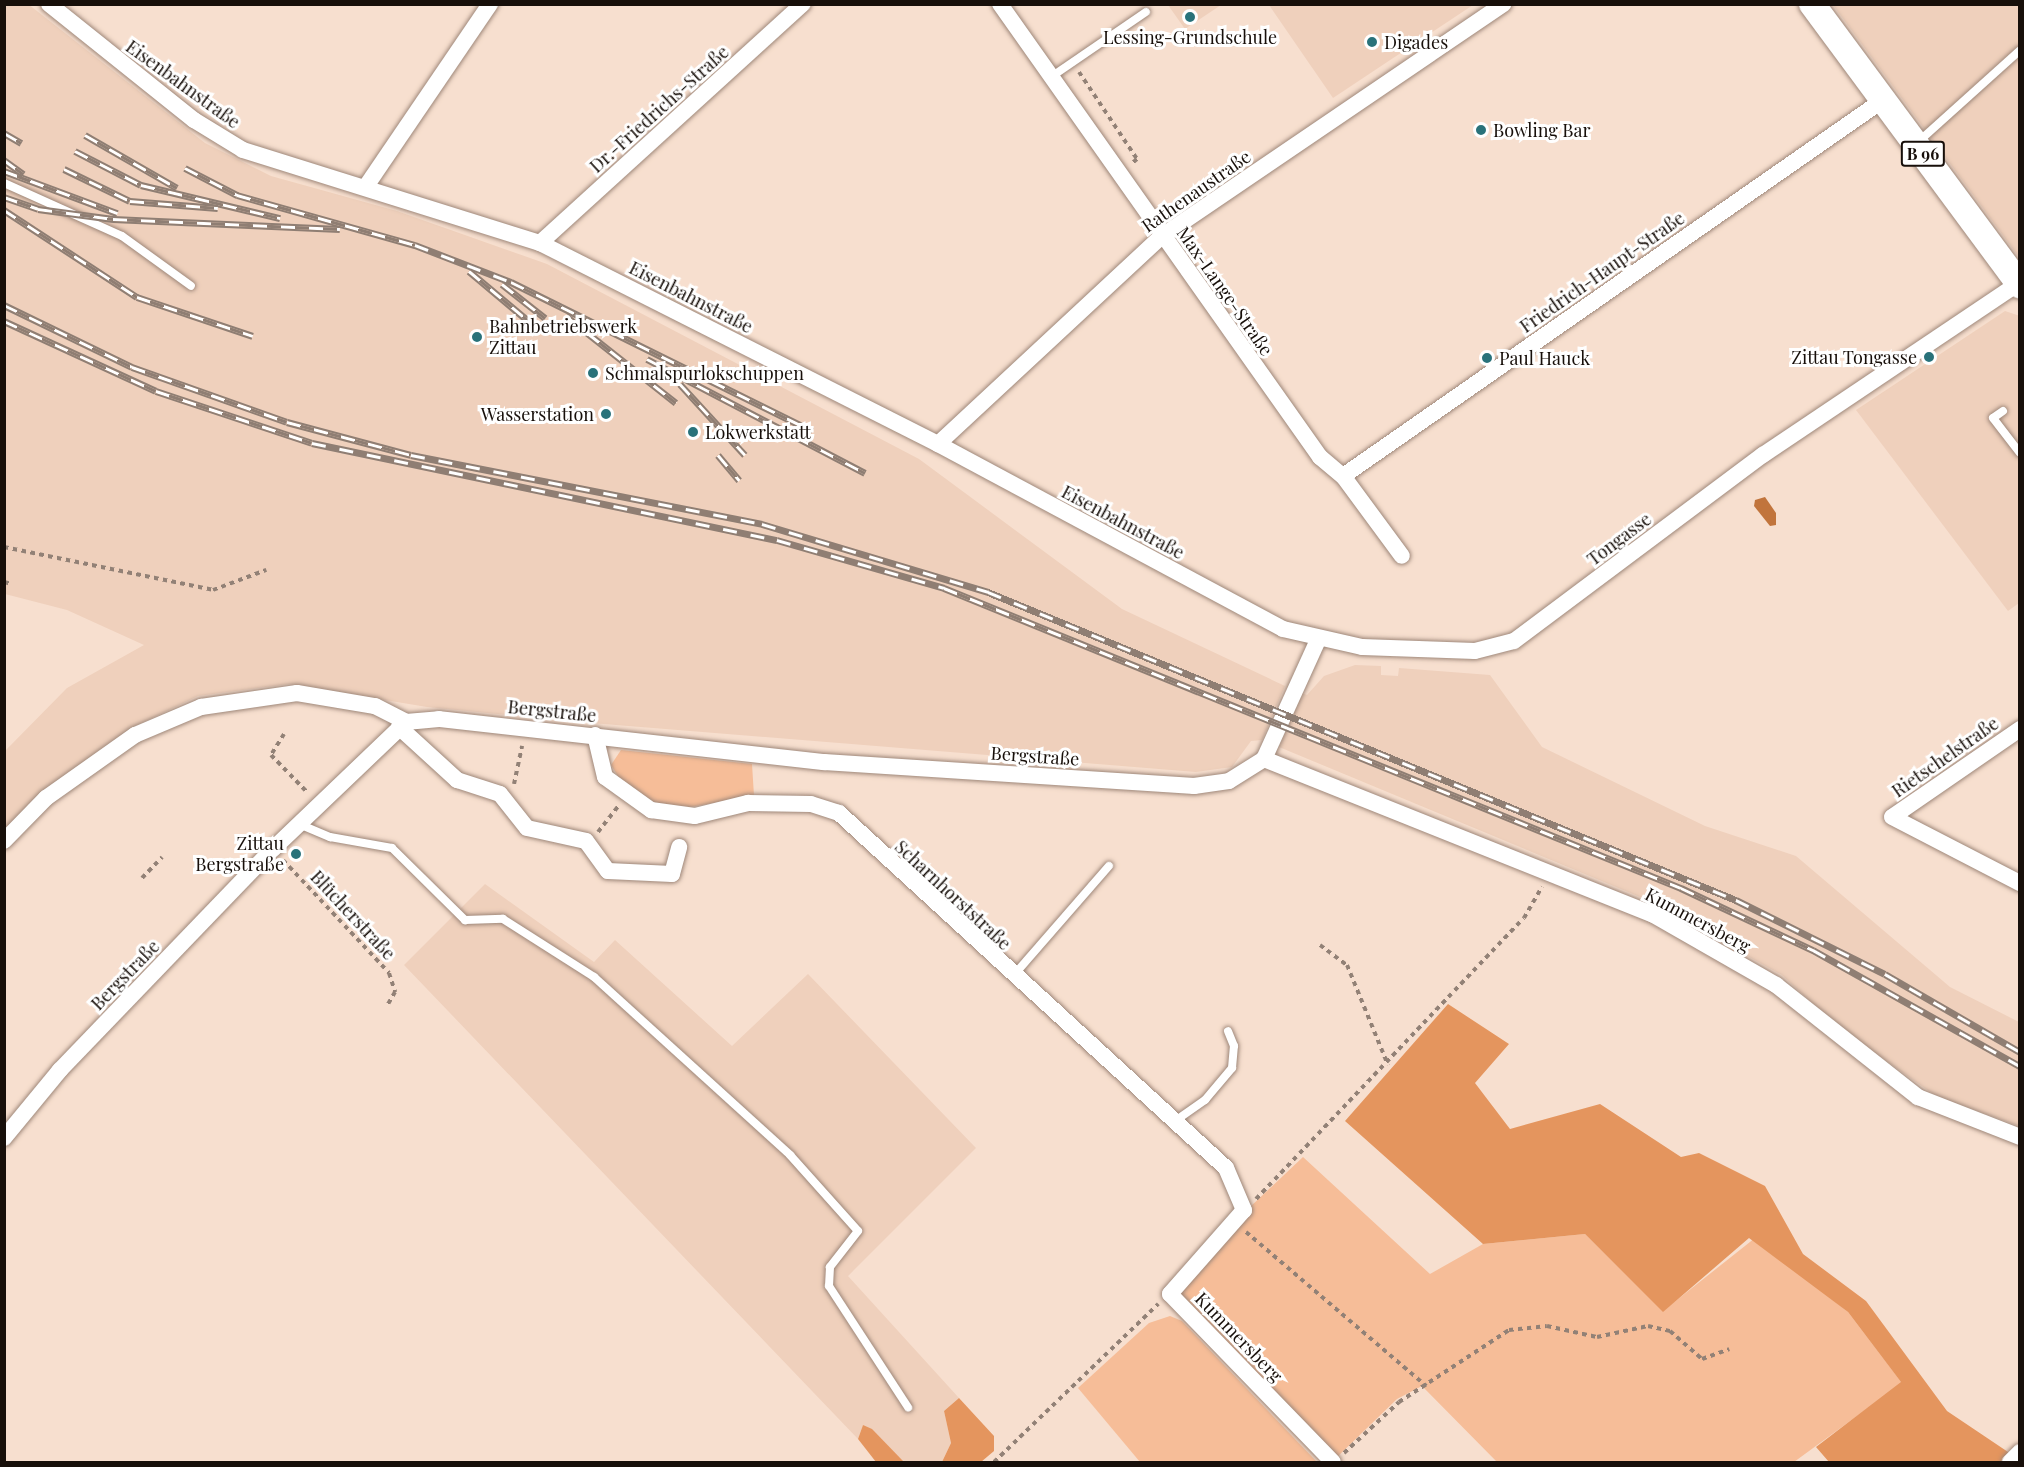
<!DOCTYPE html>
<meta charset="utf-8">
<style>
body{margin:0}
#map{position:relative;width:2024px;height:1467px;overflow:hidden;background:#f7dfcf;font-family:"Playfair Display",serif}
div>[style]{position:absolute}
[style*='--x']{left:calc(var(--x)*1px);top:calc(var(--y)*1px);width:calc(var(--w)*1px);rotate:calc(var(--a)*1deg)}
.built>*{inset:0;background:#efd0bc}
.green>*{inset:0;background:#f6bd98}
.forest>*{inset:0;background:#e4955e}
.water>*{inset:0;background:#c1743c}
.path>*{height:4px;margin-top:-2px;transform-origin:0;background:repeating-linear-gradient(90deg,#928176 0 4.5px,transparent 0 9px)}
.roads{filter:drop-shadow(0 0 2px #9e8779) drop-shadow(0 0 2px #9e8779)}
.lane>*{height:8px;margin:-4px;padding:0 4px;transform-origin:4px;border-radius:4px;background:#fff}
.street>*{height:16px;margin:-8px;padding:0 8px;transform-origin:8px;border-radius:8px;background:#fff}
.primary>*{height:26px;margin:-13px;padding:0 13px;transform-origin:13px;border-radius:13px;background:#fff}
.rail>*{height:7px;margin-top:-3.5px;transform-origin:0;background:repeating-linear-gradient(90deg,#fff 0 14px,#8f7e73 0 28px);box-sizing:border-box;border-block:2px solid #8f7e73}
.dots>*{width:16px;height:16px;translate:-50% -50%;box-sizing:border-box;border:3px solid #fff;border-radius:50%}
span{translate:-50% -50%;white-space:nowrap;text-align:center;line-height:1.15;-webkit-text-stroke:6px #fff;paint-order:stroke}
.shield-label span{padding:2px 4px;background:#fff;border:2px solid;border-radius:4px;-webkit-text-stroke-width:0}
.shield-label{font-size:16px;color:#170f0a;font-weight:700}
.poi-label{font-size:18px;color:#170f0a}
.left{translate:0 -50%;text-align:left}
.right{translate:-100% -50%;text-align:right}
.street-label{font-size:18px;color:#170f0a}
.frame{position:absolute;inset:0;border:6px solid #170f0a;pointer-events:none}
</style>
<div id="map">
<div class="built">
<div style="clip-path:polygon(28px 4px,205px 143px,271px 176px,397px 211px,547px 264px,919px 459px,1122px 609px,1285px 686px,1262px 740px,1251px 741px,1232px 767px,1196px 772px,567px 721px,427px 707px,289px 684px,198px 696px,133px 727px,5px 833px,5px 751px,67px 688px,144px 645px,67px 610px,5px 594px,4px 5px)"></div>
<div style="clip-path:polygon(1168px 5px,1221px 5px,1185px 29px)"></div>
<div style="clip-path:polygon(1269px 5px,1473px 5px,1333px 98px)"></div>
<div style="clip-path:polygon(1833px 5px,2019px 5px,2019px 257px)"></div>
<div style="clip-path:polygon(2005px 311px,2020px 316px,2019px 603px,2008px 611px,1856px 410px)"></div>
<div style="clip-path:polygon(1355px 665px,1381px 666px,1381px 675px,1398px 676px,1399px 668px,1490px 675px,1542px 747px,1705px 826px,1796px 856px,1950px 987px,2019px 1022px,2019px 1126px,1936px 1096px,1837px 1026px,1782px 975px,1645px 899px,1279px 747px,1302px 693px,1307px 695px,1324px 676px)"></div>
<div style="clip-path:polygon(485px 884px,594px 962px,615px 940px,732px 1046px,808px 974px,976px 1148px,848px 1276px,959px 1398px,944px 1411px,951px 1443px,942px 1462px,904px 1462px,863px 1425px,858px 1439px,404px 965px)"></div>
</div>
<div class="green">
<div style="clip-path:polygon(621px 750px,752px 764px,754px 796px,690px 807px,657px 805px,619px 778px,611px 765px)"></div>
<div style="clip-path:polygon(1303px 1157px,1430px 1274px,1483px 1244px,1585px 1234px,1663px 1311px,1755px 1238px,1848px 1312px,1902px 1383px,1794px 1462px,1497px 1462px,1422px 1386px,1397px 1399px,1335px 1459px,1174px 1294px,1250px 1207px)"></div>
<div style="clip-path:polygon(1170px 1316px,1182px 1321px,1317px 1462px,1140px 1462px,1078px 1388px,1149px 1323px)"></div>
</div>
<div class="forest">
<div style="clip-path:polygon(1448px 1004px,1509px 1044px,1475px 1083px,1510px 1129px,1600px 1104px,1681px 1157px,1699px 1153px,1765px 1186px,1803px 1254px,1866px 1301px,1947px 1411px,2011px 1454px,2000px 1462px,1829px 1462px,1816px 1447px,1901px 1382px,1848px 1312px,1749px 1238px,1663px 1312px,1585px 1234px,1483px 1244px,1345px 1121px)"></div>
<div style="clip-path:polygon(959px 1398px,994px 1436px,994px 1451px,981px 1462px,942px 1462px,951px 1443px,944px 1411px)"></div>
<div style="clip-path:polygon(863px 1425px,872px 1429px,904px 1462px,876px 1462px,858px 1439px)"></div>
</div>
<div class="water">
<div style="clip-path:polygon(1765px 497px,1776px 513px,1776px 525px,1770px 526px,1754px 506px,1755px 500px)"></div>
</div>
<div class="path">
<div style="--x:1079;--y:72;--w:105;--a:56.3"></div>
<div style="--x:1137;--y:159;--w:8;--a:140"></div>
<div style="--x:4;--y:547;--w:213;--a:11.6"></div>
<div style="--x:213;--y:590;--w:57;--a:-20.7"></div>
<div style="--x:4;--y:582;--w:8;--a:14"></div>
<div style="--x:284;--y:734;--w:25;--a:122"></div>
<div style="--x:271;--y:755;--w:53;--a:45.8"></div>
<div style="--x:514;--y:784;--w:39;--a:-78"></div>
<div style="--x:598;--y:832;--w:34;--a:-52"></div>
<div style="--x:283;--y:860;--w:155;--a:46.8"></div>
<div style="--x:389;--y:973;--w:20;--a:72"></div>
<div style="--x:395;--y:992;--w:16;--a:120"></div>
<div style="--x:142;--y:878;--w:29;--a:-46"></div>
<div style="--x:1320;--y:945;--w:34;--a:37"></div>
<div style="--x:1347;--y:965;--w:108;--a:67.7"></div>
<div style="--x:1256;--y:1199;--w:388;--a:-46.4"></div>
<div style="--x:1524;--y:918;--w:36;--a:-60"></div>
<div style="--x:1246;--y:1232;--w:237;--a:40.5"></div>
<div style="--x:1344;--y:1453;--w:75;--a:-42.8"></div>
<div style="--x:1399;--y:1402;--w:131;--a:-33.2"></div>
<div style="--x:1509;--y:1330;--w:38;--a:-6"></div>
<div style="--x:1547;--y:1326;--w:51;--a:12.4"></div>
<div style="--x:1597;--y:1337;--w:52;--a:-12.2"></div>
<div style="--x:1648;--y:1326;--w:23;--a:13"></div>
<div style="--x:1670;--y:1331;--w:43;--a:41.2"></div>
<div style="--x:1702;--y:1359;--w:29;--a:-20"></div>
<div style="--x:994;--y:1462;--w:228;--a:-43.9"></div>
</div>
<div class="roads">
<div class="lane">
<div style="--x:1051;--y:77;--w:115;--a:-34.4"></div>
<div style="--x:1918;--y:142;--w:137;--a:-42"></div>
<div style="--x:4;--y:183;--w:129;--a:24.2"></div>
<div style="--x:122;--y:236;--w:85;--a:35.9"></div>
<div style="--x:2003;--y:411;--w:12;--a:145"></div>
<div style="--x:1993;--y:418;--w:44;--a:52.4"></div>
<div style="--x:299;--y:824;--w:34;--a:23"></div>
<div style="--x:330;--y:837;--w:63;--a:10.1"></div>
<div style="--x:392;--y:848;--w:103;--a:44.6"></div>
<div style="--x:465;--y:920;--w:38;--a:-2"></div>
<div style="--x:503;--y:919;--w:108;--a:32.5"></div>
<div style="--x:594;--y:977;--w:265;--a:42.2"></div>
<div style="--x:790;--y:1155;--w:102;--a:48.2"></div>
<div style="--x:858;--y:1231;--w:46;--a:127.9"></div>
<div style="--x:830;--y:1267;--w:19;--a:93"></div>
<div style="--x:829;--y:1286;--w:145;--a:56.9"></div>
<div style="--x:1013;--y:976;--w:146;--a:-48.9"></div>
<div style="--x:1175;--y:1121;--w:37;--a:-35"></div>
<div style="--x:1205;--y:1100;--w:42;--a:-49.8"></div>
<div style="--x:1232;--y:1068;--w:22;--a:-85"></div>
<div style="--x:1234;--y:1046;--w:16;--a:-112"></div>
</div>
<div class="street">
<div style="--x:49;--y:4;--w:186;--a:38.7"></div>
<div style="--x:194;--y:120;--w:57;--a:31.5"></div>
<div style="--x:243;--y:150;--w:311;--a:17.4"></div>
<div style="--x:540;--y:243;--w:446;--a:26.8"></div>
<div style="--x:938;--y:444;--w:391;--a:28.2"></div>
<div style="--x:1283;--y:629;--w:81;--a:12.8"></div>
<div style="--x:1362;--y:647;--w:113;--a:2"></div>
<div style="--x:1475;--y:651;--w:40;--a:-14.4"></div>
<div style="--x:1514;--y:641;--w:311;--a:-36.8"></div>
<div style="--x:1763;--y:455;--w:310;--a:-33.9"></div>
<div style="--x:1000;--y:4;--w:555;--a:54.76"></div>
<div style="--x:1320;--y:457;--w:30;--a:40"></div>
<div style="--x:1343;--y:476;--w:99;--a:53.6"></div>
<div style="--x:367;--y:185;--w:219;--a:-55.8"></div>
<div style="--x:540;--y:243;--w:355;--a:-42.3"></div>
<div style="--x:938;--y:444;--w:306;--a:-42.9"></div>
<div style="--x:1162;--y:236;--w:413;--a:-34.2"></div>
<div style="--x:1343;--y:476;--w:658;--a:-34.85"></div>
<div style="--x:399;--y:727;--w:79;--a:42.4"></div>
<div style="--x:457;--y:780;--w:45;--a:18"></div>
<div style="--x:500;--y:794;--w:43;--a:51.5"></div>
<div style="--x:527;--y:828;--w:60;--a:12.4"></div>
<div style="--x:586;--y:841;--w:37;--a:54"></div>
<div style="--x:608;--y:871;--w:64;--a:2.7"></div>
<div style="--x:672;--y:874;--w:28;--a:-75"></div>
<div style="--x:2020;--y:729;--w:155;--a:145.5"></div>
<div style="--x:1892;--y:817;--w:144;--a:27.3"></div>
<div style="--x:595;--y:735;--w:43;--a:76.6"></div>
<div style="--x:605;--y:777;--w:57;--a:35.7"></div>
<div style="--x:651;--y:810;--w:44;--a:7.8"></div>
<div style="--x:695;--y:816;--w:55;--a:-13.8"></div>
<div style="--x:748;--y:803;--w:63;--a:0.9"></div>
<div style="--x:811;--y:804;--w:29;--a:18"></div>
<div style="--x:839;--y:813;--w:525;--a:42.53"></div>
<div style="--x:1226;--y:1168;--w:46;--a:66.8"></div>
<div style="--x:1244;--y:1210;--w:112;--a:131.4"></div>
<div style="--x:1170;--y:1294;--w:234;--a:45.9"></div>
<div style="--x:1264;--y:759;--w:418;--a:21.8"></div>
<div style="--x:1652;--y:914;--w:143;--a:29.8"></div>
<div style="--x:1776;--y:985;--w:181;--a:38.3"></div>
<div style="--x:1918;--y:1097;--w:110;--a:21.4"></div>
<div style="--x:4;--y:841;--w:60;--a:-45.7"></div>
<div style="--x:46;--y:798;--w:109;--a:-35.3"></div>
<div style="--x:135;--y:735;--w:72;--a:-23"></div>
<div style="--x:201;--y:707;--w:97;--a:-8.3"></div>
<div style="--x:297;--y:693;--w:79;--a:9.5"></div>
<div style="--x:375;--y:706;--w:35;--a:27"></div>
<div style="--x:4;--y:1138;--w:88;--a:-50.5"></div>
<div style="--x:60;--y:1070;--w:307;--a:-46.1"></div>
<div style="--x:273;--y:849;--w:184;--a:-43.7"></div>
<div style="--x:406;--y:722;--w:33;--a:-5"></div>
<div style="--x:439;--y:719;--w:387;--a:6.4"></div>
<div style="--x:824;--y:762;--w:371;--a:3.7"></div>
<div style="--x:1194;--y:786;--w:35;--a:-8"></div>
<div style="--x:1229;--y:781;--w:41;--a:-32.2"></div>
<div style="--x:1264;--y:759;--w:131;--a:-65.6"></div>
<div style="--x:2010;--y:1462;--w:14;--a:-45"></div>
</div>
<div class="primary">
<div style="--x:1812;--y:4;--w:350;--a:53.5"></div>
</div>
</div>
<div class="rail">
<div style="--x:4;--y:133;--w:20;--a:30"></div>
<div style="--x:85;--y:135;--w:106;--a:29.9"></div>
<div style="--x:75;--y:151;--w:74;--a:27.3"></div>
<div style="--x:141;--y:185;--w:143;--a:13.4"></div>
<div style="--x:4;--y:160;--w:24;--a:36"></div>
<div style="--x:185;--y:168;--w:59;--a:27.4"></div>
<div style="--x:237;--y:195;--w:185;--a:15.7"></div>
<div style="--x:415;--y:245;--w:103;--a:21.1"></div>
<div style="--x:511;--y:282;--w:336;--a:26.3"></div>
<div style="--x:64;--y:169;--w:73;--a:25.9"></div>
<div style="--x:130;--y:201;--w:88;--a:4.5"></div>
<div style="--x:4;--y:171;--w:121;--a:20.4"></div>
<div style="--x:4;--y:197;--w:36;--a:19"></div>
<div style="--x:38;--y:209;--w:76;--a:7.6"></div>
<div style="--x:113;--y:219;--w:227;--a:2.5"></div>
<div style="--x:4;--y:210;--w:159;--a:33.2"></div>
<div style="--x:137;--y:297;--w:122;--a:18.6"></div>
<div style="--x:469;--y:271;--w:89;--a:40"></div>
<div style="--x:502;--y:284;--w:55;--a:38.3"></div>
<div style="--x:4;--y:305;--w:142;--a:25.8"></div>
<div style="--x:132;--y:367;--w:164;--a:19.5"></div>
<div style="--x:287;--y:422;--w:128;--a:14.9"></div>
<div style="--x:411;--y:455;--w:358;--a:11.1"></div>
<div style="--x:762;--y:524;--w:236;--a:16.7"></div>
<div style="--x:988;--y:592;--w:809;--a:22.38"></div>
<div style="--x:1736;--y:900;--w:166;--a:26.4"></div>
<div style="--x:1885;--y:974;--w:156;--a:30"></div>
<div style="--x:566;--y:316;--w:140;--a:38.3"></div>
<div style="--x:4;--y:321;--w:167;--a:24.7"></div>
<div style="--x:156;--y:391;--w:164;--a:18.4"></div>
<div style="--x:312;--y:443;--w:475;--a:11.8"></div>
<div style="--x:777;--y:540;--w:174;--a:16"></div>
<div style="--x:944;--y:588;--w:796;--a:22.15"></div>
<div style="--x:1681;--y:888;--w:146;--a:25.2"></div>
<div style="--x:1813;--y:950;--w:237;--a:29.3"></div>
<div style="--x:647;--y:359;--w:246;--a:27.6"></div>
<div style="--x:680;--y:384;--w:96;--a:47.5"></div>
<div style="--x:718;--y:455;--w:33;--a:50"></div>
</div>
<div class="dots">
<div style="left:1190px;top:17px;background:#29727a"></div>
<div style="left:1372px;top:42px;background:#29727a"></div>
<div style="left:1481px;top:130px;background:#29727a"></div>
<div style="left:477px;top:337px;background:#29727a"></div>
<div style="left:1929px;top:357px;background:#29727a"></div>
<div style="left:1487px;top:358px;background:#29727a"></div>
<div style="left:593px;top:373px;background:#29727a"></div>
<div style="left:606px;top:414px;background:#29727a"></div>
<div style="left:693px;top:432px;background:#29727a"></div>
<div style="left:296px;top:854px;background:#29727a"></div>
</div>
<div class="shield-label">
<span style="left:1923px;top:154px">B 96</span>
</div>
<div class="poi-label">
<span style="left:1190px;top:37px">Lessing-Grundschule</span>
<span class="left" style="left:1384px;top:42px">Digades</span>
<span class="left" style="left:1493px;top:130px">Bowling Bar</span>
<span class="left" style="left:489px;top:337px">Bahnbetriebswerk<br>Zittau</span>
<span class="right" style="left:1917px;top:357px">Zittau Tongasse</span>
<span class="left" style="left:1499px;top:358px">Paul Hauck</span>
<span class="left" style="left:605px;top:373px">Schmalspurlokschuppen</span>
<span class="right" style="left:594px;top:414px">Wasserstation</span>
<span class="left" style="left:705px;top:432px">Lokwerkstatt</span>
<span class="right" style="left:284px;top:854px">Zittau<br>Bergstraße</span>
</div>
<div class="street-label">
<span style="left:183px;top:84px;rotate:36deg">Eisenbahnstraße</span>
<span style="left:659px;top:109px;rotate:-42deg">Dr.-Friedrichs-Straße</span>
<span style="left:1196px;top:191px;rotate:-35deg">Rathenaustraße</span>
<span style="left:1602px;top:272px;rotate:-35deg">Friedrich-Haupt-Straße</span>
<span style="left:1225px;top:291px;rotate:55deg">Max-Lange-Straße</span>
<span style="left:691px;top:297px;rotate:27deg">Eisenbahnstraße</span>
<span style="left:1123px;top:522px;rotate:28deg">Eisenbahnstraße</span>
<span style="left:1619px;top:539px;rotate:-37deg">Tongasse</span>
<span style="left:552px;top:711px;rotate:6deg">Bergstraße</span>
<span style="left:1035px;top:756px;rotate:4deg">Bergstraße</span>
<span style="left:1945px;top:757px;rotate:-35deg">Rietschelstraße</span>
<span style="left:953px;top:895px;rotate:43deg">Scharnhorststraße</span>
<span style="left:353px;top:915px;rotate:47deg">Blücherstraße</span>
<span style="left:1698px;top:920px;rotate:28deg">Kummersberg</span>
<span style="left:125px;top:975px;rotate:-46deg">Bergstraße</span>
<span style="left:1239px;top:1337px;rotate:46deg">Kummersberg</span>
</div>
<div class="frame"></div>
</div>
